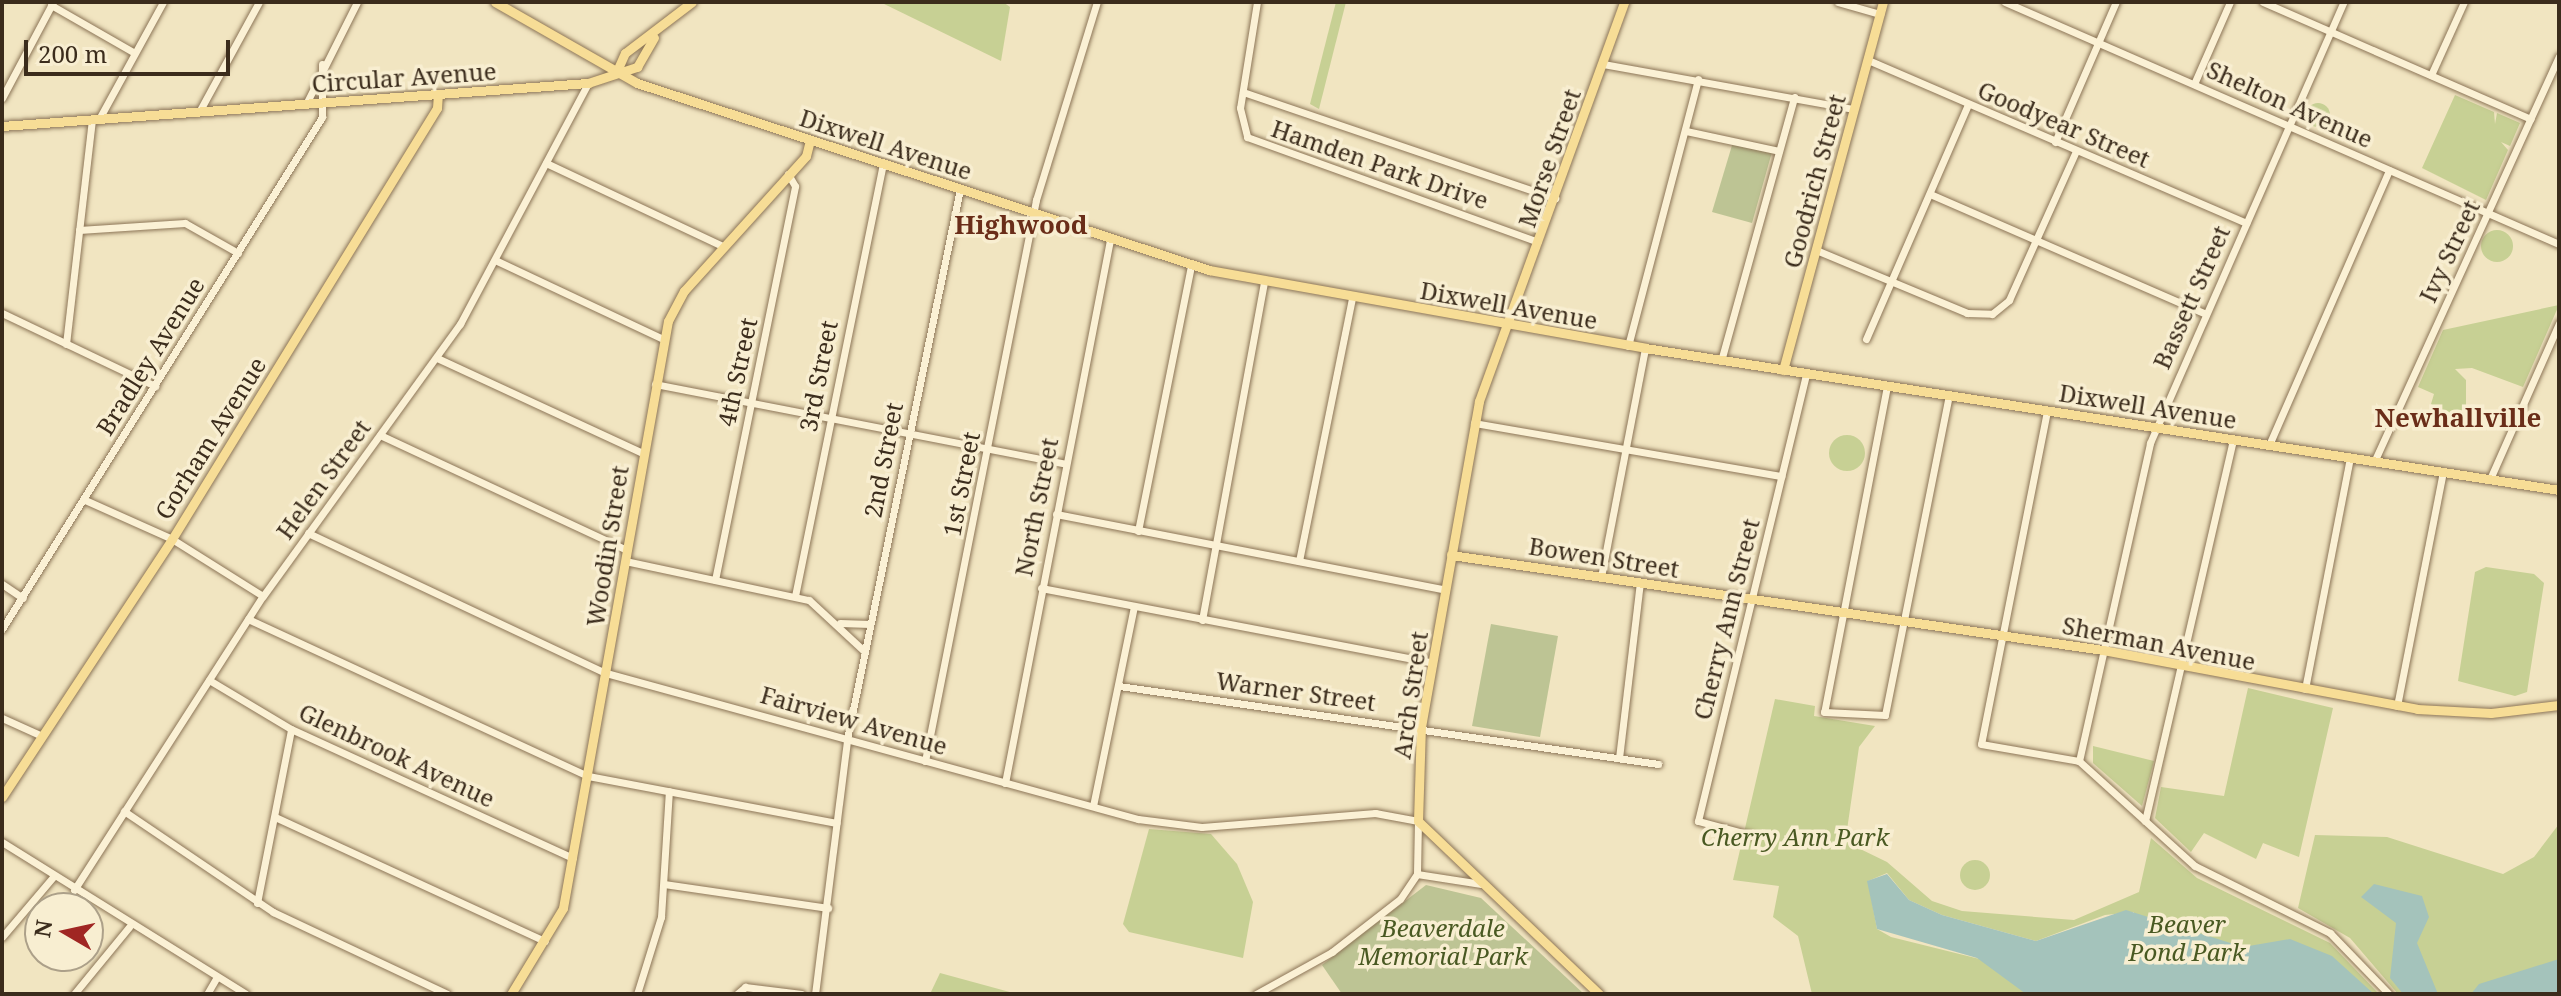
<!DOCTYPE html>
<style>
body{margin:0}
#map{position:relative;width:2561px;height:996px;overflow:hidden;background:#f1e5c1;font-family:"Noto Serif",serif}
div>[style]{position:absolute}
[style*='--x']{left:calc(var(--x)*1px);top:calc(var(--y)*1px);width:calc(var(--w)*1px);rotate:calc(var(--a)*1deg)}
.green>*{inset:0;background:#c7d094}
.round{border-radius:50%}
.cemetery>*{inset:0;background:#bdc494}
.water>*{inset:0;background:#a4c3bb}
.roads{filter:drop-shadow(0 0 2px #8c7557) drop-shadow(0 0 2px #8c7557)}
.minor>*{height:7px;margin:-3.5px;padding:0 3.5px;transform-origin:3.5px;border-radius:3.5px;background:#fbf1d5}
.major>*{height:9px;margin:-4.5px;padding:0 4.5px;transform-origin:4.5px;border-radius:4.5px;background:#f7dd96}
span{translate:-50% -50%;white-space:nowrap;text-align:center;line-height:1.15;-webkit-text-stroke:7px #f8eed1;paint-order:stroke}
.street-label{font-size:24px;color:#3b2c1c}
.park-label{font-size:24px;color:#495922;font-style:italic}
.neighbourhood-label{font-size:26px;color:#6a2d19;font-weight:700}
.frame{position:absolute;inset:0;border:4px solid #3b2c1c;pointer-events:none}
.north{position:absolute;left:24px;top:892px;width:80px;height:80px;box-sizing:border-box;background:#f8eed1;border:2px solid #aca089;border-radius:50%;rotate:279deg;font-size:22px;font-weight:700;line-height:32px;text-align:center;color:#3b2c1c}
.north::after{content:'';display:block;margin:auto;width:28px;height:36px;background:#a02623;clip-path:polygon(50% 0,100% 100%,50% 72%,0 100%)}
.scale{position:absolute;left:24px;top:40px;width:206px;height:36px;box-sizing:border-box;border:4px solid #3b2c1c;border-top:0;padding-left:10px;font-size:24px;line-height:28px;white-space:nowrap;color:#3b2c1c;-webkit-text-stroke:6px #f8eed1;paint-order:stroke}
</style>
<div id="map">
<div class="green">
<div style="clip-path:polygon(880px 2px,1003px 2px,1010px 7px,1001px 61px)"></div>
<div style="clip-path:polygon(1336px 2px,1346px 2px,1319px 109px,1310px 104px)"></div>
<div style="clip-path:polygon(2455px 95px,2494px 112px,2495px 124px,2497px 113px,2520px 123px,2510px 146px,2501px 142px,2508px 150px,2486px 200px,2422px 168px)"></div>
<div class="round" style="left:2306px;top:103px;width:24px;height:24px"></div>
<div class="round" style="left:2481px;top:230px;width:32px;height:32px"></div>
<div style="clip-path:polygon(2559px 305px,2523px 387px,2472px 368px,2455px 369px,2466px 380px,2466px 424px,2444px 416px,2431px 404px,2434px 394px,2418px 387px,2443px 330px)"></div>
<div class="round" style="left:1829px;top:435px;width:36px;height:36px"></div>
<div style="clip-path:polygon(2486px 567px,2534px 574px,2544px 583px,2527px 692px,2515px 696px,2458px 681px,2475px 572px)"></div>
<div style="clip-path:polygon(2248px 688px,2333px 708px,2299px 857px,2263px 843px,2256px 859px,2204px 833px,2191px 852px,2155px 818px,2161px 787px,2224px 796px)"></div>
<div style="clip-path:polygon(evenodd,1775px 699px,1815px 706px,1814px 716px,1875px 726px,1859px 747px,1847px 830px,1852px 845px,1887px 862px,1932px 901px,1962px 911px,2074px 920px,2139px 892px,2151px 838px,2197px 878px,2330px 943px,2379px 994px,1812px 994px,1798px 936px,1773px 917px,1779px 886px,1733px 880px,1775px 699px,1887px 873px,1909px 900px,1942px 915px,2036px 941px,2105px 915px,2134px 912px,2117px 993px,1891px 937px,1877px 929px,1868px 881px,1887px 873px)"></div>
<div style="clip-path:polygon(2093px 746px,2154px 761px,2142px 806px,2093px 763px)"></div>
<div style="clip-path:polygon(2559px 824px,2559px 994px,2398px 994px,2350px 938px,2298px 908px,2315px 835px,2387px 837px,2503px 874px,2534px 857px)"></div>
<div style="clip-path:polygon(1149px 829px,1211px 834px,1237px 864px,1253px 902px,1243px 958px,1129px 932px,1123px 924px)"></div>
<div class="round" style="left:1960px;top:860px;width:30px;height:30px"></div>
<div style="clip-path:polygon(940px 973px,1017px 994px,930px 994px)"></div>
</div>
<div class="cemetery">
<div style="clip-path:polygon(1733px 142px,1772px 152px,1752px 223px,1712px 212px)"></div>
<div style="clip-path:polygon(1491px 624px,1558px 636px,1540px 737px,1472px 726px)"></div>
<div style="clip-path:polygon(1426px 885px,1481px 898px,1584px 994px,1342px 994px,1322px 965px)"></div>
</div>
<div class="water">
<div style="clip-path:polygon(1887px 874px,1909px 900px,1942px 915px,2036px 941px,2126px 910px,2243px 947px,2290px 939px,2332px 956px,2374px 994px,2026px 994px,1977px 958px,1877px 929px,1867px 881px)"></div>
<div style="clip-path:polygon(2374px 884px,2422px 896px,2429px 917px,2417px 943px,2438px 994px,2403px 994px,2390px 978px,2396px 923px,2361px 897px)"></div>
<div style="clip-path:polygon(2559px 959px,2559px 994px,2471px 994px,2479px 984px)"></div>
</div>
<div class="roads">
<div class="minor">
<div style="--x:1257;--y:2;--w:107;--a:99.1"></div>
<div style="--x:1240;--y:108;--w:30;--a:76"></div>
<div style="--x:1247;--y:137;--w:309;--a:19.8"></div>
<div style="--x:1838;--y:2;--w:44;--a:15.9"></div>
<div style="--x:2005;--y:2;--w:605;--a:23.6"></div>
<div style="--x:2263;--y:2;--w:292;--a:23.6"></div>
<div style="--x:51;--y:5;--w:95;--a:29.8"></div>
<div style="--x:1868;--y:60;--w:412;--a:23.3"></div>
<div style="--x:1603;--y:64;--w:255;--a:10.2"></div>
<div style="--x:2431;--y:75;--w:80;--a:-65.7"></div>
<div style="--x:2194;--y:84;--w:90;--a:-66.3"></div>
<div style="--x:1243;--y:92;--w:330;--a:18.8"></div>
<div style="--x:2;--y:98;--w:109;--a:-62"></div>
<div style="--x:306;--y:104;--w:114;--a:-63.4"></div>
<div style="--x:199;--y:112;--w:125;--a:-61.4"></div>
<div style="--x:99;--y:119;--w:133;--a:-61.3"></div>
<div style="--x:1686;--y:131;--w:95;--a:12.1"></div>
<div style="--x:2055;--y:142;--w:153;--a:-66.5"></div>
<div style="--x:546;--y:163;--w:195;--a:25.2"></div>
<div style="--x:1930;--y:194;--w:301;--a:23.5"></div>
<div style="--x:79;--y:230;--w:106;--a:-3.8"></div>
<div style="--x:185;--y:223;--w:61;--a:29.5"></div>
<div style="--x:1816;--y:250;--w:164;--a:22.6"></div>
<div style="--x:1967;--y:313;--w:25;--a:2"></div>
<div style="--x:1992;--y:314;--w:22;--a:-39"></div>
<div style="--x:2009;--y:300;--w:163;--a:-65.8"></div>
<div style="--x:495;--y:260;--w:186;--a:25.2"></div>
<div style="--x:2;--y:313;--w:170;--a:25.5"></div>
<div style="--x:1866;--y:339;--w:256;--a:-66.5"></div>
<div style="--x:66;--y:344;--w:226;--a:-83.4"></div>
<div style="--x:1628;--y:346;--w:276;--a:-75.3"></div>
<div style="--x:437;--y:358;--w:227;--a:24.8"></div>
<div style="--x:1721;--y:361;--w:274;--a:-74.5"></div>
<div style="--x:655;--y:384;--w:418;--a:11"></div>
<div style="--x:1887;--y:386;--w:332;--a:100.9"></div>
<div style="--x:1824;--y:712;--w:61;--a:2.8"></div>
<div style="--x:1885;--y:715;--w:326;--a:-78.7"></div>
<div style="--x:2047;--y:411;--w:339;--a:101.2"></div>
<div style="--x:1981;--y:744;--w:99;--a:9.8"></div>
<div style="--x:2079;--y:761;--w:156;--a:42.2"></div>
<div style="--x:2195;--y:866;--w:151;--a:26.4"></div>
<div style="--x:2330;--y:933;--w:85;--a:46"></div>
<div style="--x:1474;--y:423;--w:312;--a:9.8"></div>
<div style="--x:380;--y:435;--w:272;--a:25"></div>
<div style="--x:2269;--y:445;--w:300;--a:-66.4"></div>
<div style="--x:2374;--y:462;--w:446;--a:-65.5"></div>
<div style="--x:2490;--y:479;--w:171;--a:-66.1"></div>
<div style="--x:85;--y:500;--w:95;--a:24.1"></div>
<div style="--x:172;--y:539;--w:107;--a:32.1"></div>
<div style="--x:1056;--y:514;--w:397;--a:11"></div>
<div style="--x:1138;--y:531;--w:271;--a:-78.7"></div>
<div style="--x:308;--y:533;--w:329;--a:25.2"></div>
<div style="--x:606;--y:673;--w:552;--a:15.35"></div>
<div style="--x:1138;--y:819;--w:64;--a:7.1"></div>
<div style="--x:1202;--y:827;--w:174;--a:-4.6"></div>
<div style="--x:1375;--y:813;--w:44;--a:10.5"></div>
<div style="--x:1418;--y:821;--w:53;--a:91.1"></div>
<div style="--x:1417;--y:874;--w:30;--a:124"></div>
<div style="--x:1400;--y:899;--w:86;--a:142.1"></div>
<div style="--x:1332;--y:952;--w:87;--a:151.1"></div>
<div style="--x:625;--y:561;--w:188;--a:12"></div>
<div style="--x:809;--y:600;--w:75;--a:42.8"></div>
<div style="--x:1299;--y:561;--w:268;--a:-78.6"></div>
<div style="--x:1601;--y:577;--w:233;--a:-79.1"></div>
<div style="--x:715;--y:580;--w:402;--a:-78.5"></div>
<div style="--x:795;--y:186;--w:14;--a:-120"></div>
<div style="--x:2;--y:584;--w:25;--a:34"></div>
<div style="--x:1041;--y:588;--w:399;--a:10.8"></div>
<div style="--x:795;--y:596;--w:441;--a:-78.5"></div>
<div style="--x:248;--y:619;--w:374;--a:24.8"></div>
<div style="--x:588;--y:776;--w:253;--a:10.7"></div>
<div style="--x:1202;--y:620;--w:344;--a:-79.6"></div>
<div style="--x:840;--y:623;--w:30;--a:2"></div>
<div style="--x:2;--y:629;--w:604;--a:-57.99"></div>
<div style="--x:322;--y:117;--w:53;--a:-90"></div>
<div style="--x:209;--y:680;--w:96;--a:30.9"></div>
<div style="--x:291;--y:729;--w:310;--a:24.6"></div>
<div style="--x:1119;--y:686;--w:545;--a:8.23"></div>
<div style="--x:2305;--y:689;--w:235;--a:-79"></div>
<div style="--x:2397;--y:706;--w:238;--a:-78.9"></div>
<div style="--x:2;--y:718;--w:44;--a:24.2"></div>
<div style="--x:1619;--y:758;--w:176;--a:-83.2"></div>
<div style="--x:925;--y:761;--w:572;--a:-78.81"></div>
<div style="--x:1036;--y:200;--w:207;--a:-72.9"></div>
<div style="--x:2079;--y:761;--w:326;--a:-77.4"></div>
<div style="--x:2150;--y:443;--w:482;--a:-66.3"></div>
<div style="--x:1005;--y:783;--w:553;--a:-79.06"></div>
<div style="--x:1093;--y:806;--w:203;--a:-78.4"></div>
<div style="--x:124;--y:811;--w:180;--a:34.1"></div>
<div style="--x:273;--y:912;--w:192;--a:25.2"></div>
<div style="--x:275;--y:817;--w:297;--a:24.7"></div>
<div style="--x:2145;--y:821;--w:391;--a:-77"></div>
<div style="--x:1750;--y:835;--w:54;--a:-164.9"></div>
<div style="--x:1698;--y:821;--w:461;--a:-76.4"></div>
<div style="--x:2;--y:842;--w:287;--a:31.9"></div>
<div style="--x:1417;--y:874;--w:65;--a:8.9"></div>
<div style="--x:664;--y:884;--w:166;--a:8.3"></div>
<div style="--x:74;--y:890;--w:350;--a:-57.3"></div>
<div style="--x:263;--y:596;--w:336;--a:-54.1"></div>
<div style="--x:460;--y:324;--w:273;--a:-62"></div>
<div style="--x:257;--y:903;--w:177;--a:-78.9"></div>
<div style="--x:2;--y:937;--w:80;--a:-49.6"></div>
<div style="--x:74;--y:994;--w:87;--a:-50.6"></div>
<div style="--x:207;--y:994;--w:20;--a:-60"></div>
<div style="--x:637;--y:994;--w:81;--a:-72.7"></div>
<div style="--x:661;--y:917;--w:126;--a:-86.4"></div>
<div style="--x:737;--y:994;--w:11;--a:-41"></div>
<div style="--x:745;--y:987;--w:57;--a:7"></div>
<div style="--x:815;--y:994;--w:257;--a:-82.8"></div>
<div style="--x:847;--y:739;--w:561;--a:-78.39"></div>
</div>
<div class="major">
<div style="--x:495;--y:2;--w:163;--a:29.7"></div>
<div style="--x:637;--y:83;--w:602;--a:18.1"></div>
<div style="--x:1209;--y:270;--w:443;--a:10.1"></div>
<div style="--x:1645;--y:348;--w:925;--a:8.83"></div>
<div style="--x:616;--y:73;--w:22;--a:-66"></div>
<div style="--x:625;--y:53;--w:84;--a:-37.3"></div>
<div style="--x:2;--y:126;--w:588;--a:-4.2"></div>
<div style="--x:588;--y:83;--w:52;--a:-18.1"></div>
<div style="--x:637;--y:67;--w:34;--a:-60"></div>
<div style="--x:1783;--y:370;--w:381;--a:-74.8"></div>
<div style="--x:1451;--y:555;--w:659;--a:8.29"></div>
<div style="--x:2103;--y:650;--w:319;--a:10.6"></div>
<div style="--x:2417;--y:709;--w:74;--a:3.1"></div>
<div style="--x:2491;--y:713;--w:68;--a:-6.7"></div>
<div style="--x:2;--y:797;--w:309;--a:-56.6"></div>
<div style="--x:172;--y:539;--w:506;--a:-58.41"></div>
<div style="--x:437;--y:108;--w:14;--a:-86"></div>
<div style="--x:511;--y:994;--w:100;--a:-58.8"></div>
<div style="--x:563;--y:908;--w:596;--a:-79.86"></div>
<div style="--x:668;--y:321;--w:34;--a:-62"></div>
<div style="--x:684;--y:291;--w:182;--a:-47.9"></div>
<div style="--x:806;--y:156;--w:16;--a:-76"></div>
<div style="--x:1599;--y:994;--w:250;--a:-136.3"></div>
<div style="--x:1418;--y:821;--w:94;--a:-88.2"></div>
<div style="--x:1421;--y:727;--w:331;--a:-79.9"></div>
<div style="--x:1479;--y:401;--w:425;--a:-70"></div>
</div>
</div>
<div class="street-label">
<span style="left:404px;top:77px;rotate:-4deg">Circular Avenue</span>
<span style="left:2290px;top:104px;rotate:24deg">Shelton Avenue</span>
<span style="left:2064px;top:124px;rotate:23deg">Goodyear Street</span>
<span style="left:886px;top:144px;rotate:18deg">Dixwell Avenue</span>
<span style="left:1549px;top:158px;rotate:-71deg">Morse Street</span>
<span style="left:1380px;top:164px;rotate:19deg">Hamden Park Drive</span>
<span style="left:1814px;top:181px;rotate:-75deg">Goodrich Street</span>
<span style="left:2449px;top:251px;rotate:-65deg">Ivy Street</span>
<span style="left:2191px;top:297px;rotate:-66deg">Bassett Street</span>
<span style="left:1509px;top:305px;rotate:10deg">Dixwell Avenue</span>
<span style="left:150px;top:356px;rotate:-58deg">Bradley Avenue</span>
<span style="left:737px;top:372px;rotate:-78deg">4th Street</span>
<span style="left:818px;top:376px;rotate:-79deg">3rd Street</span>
<span style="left:2148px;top:406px;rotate:9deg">Dixwell Avenue</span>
<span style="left:210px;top:438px;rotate:-58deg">Gorham Avenue</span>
<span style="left:883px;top:460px;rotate:-79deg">2nd Street</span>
<span style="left:323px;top:479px;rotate:-54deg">Helen Street</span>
<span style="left:961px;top:484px;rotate:-79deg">1st Street</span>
<span style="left:1036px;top:507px;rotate:-79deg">North Street</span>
<span style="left:607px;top:546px;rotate:-81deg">Woodin Street</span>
<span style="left:1604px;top:557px;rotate:9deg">Bowen Street</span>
<span style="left:1726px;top:619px;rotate:-76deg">Cherry Ann Street</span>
<span style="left:2159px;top:643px;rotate:11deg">Sherman Avenue</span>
<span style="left:1296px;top:691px;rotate:8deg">Warner Street</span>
<span style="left:1410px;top:695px;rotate:-82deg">Arch Street</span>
<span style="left:854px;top:720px;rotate:16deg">Fairview Avenue</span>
<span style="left:397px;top:755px;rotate:25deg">Glenbrook Avenue</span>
</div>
<div class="park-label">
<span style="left:1795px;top:837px">Cherry Ann Park</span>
<span style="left:2187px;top:938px">Beaver<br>Pond Park</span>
<span style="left:1443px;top:942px">Beaverdale<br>Memorial Park</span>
</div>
<div class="neighbourhood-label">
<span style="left:1021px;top:225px">Highwood</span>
<span style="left:2458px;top:418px">Newhallville</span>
</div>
<div class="frame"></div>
<div class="north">N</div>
<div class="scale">200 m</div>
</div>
